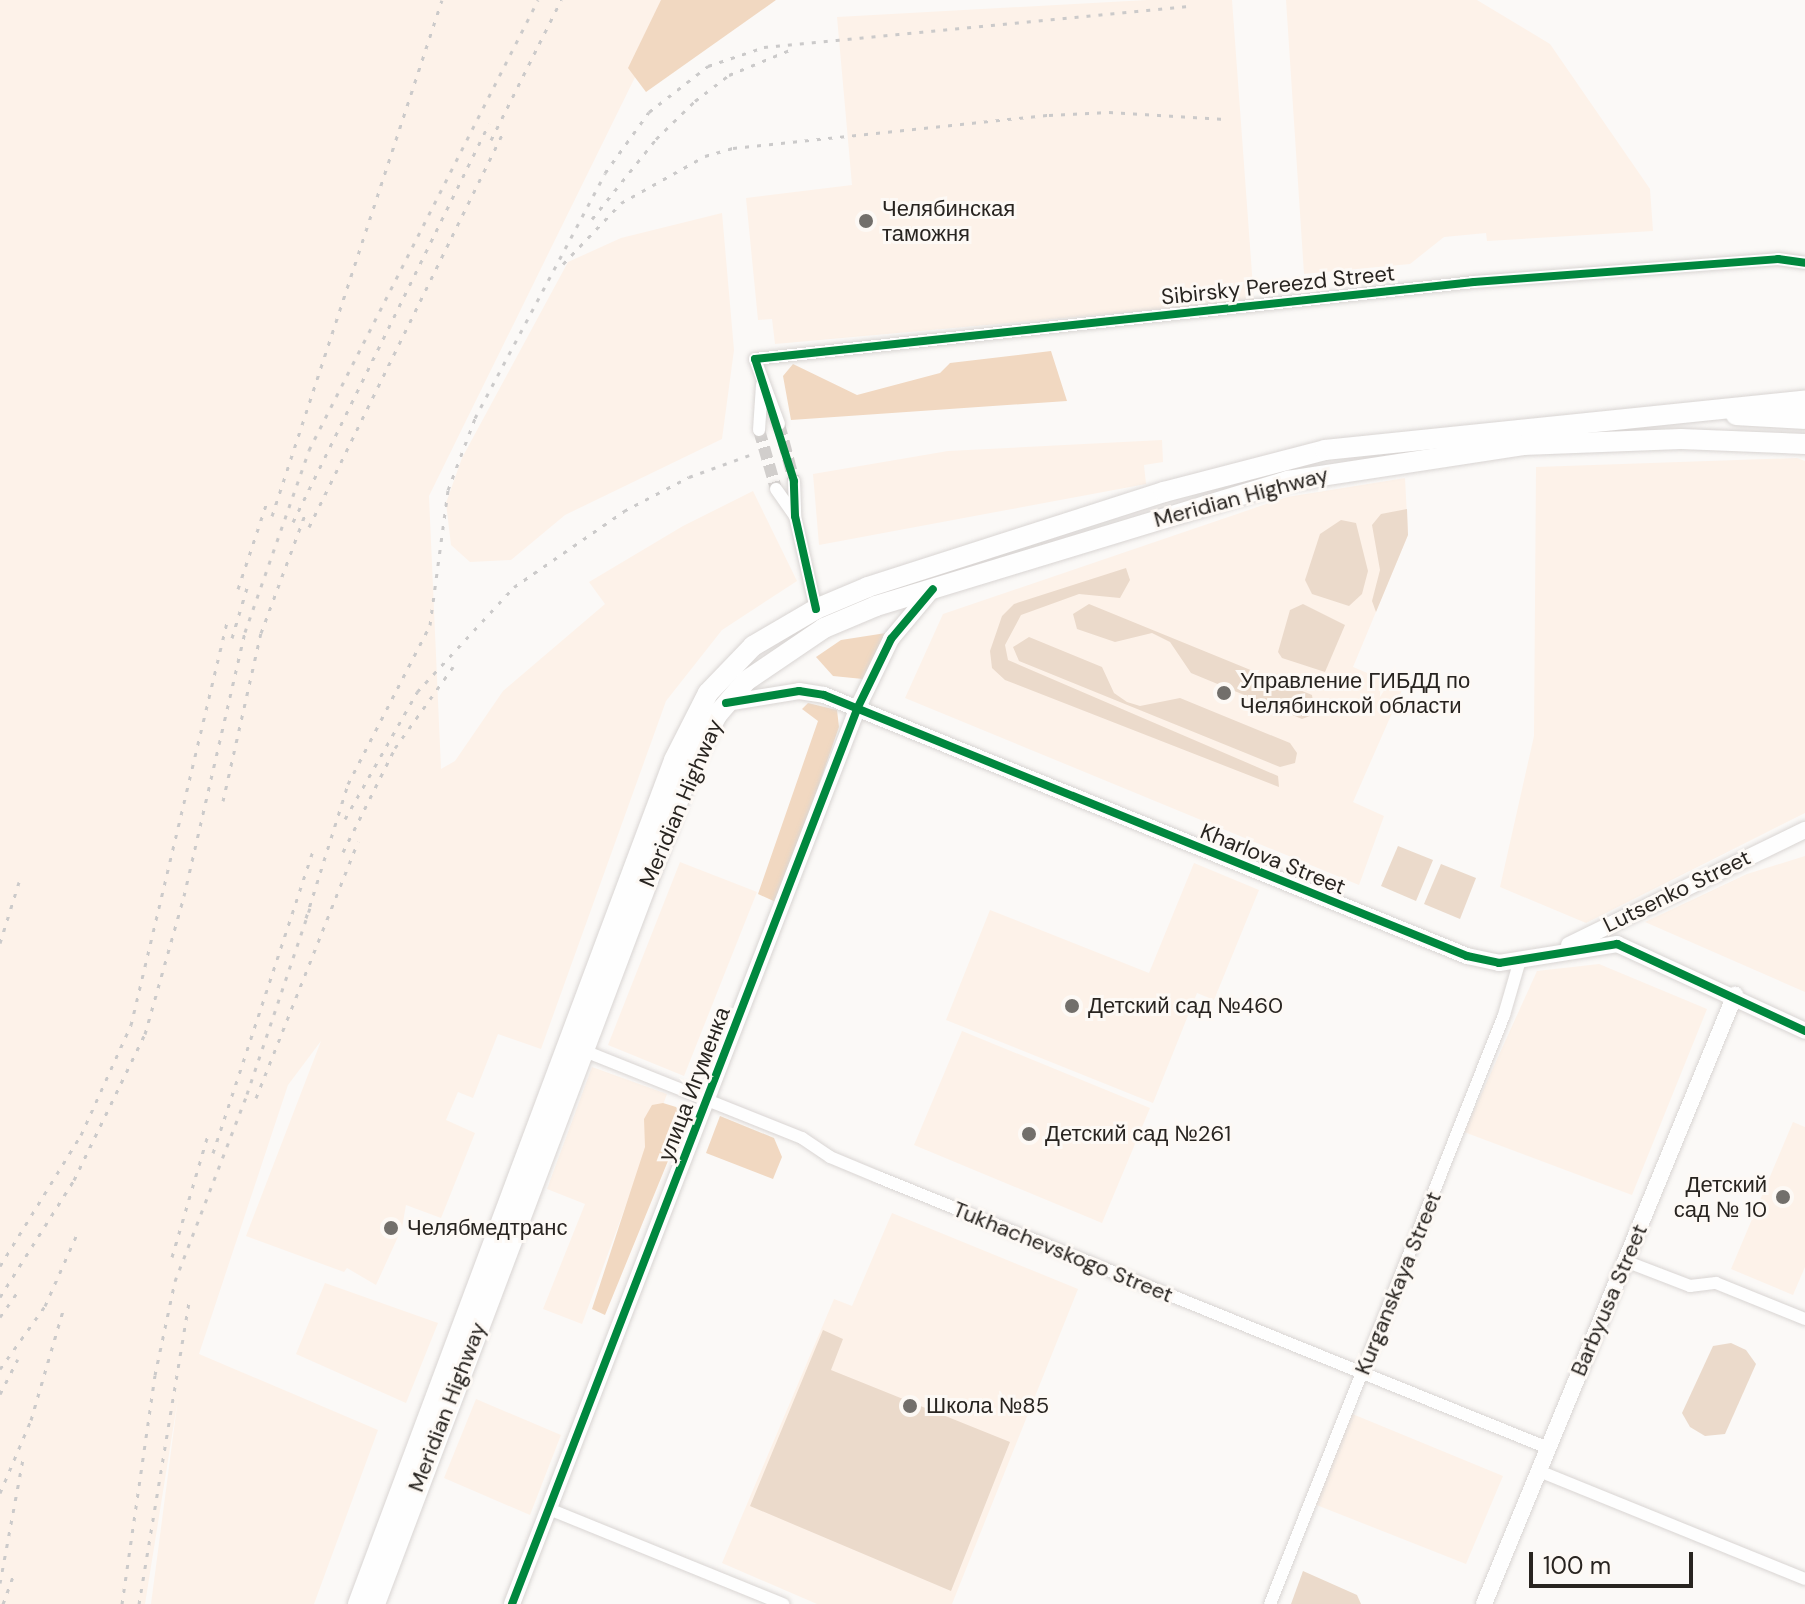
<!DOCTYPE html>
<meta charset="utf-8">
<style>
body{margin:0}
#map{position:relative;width:1805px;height:1604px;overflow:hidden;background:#fbf9f7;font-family:"DM Sans",sans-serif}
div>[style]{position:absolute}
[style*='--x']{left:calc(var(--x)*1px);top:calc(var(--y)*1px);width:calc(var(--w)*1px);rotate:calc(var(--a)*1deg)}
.built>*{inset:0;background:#fdf2e9}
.green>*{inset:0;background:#ebdacb}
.forest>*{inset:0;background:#f1d8c1}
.minor-tunnel>*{height:12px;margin-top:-6px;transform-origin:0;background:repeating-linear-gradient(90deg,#d1cecc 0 12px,transparent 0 18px)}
.roads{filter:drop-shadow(0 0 2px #d9d5d3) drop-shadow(0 0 2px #d9d5d3)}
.minor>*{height:12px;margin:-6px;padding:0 6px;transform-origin:6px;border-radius:6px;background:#fefefe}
.tertiary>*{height:16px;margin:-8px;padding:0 8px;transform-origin:8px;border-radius:8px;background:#fefefe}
.primary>*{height:20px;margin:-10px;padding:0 10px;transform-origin:10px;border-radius:10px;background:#fefefe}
.rail>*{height:3px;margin-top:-1.5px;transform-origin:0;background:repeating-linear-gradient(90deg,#cbcaca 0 4px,transparent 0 12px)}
.cycleway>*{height:8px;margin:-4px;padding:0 4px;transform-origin:4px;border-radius:4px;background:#00873e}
.dots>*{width:22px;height:22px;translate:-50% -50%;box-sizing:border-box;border:4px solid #fdf9f5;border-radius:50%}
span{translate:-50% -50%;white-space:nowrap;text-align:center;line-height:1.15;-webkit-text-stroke:6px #fdf9f5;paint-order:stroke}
.poi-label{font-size:22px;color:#282420}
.left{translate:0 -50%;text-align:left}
.right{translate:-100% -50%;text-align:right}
.street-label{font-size:22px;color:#282420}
.scale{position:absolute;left:1529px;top:1552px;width:164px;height:36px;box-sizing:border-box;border:4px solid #282420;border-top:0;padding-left:10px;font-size:24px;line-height:28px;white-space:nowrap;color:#282420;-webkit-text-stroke:6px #fdf9f5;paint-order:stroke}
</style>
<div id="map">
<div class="built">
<div style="clip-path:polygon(0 0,673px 0,429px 496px,441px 769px,455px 761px,503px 691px,605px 604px,589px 582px,683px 526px,753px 491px,797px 581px,722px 630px,666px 701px,541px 1049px,498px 1034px,473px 1098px,458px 1092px,446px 1120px,475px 1133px,441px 1218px,406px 1205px,402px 1228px,376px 1285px,347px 1268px,344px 1272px,246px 1236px,321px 1041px,288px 1085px,199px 1354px,378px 1430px,314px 1604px,151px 1604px,178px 1398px,145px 1604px,0 1604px)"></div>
<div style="clip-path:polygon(1147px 0,1232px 0,1254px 301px,775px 344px,772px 319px,758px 320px,746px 198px,852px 185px,837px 17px)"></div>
<div style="clip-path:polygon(1286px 0,1477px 0,1550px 44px,1650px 189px,1653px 231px,1487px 241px,1486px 233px,1444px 237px,1410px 264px,1304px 274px)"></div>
<div style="clip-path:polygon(722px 213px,734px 350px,722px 439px,565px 515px,511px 560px,470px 562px,451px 545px,446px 503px,462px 458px,568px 262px,621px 238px)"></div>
<div style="clip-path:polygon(1162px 440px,1163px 462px,1144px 465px,1146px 484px,819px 545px,813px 474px,948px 451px)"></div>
<div style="clip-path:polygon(1797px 458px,1805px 461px,1805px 813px,1586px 923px,1500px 887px,1534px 736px,1536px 467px)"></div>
<div style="clip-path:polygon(1405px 478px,1408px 535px,1353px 667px,1403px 688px,1353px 802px,1384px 816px,1359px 885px,905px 698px,943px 614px,1287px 497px)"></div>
<div style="clip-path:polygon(1805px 856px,1805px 992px,1645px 922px,1747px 874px)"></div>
<div style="clip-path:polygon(680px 862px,757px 892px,684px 1076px,608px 1045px)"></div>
<div style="clip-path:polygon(1194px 863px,1259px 890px,1214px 1000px,1197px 993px,1153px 1103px,946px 1020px,990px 910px,1149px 973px)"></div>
<div style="clip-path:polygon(1599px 964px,1707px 1009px,1632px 1195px,1464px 1132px,1537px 971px)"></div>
<div style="clip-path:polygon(962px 1031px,1150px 1108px,1102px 1223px,914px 1145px)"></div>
<div style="clip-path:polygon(592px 1067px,667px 1094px,582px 1324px,543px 1309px,585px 1204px,547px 1189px)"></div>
<div style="clip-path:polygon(1793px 1122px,1805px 1127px,1805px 1267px,1793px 1295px,1731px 1269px)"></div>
<div style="clip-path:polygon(892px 1213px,1078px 1289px,952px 1604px,817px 1604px,722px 1563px,834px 1299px,852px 1306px)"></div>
<div style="clip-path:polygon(325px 1283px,438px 1323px,406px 1403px,296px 1354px)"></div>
<div style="clip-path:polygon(476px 1399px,561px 1435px,530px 1515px,444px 1478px)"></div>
<div style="clip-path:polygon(1350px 1413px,1503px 1476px,1466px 1564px,1314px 1504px)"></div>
</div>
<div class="green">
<div style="clip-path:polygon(1407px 509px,1408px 535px,1376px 612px,1372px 601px,1380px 570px,1372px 525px,1381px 514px)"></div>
<div style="clip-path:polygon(1341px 520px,1356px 523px,1368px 571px,1362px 594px,1349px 606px,1312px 594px,1305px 580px,1320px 534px)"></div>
<div style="clip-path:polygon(1126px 568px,1130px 580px,1120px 598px,1079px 594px,1021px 615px,1005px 645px,1008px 660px,1278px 776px,1279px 787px,1005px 680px,992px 668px,990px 651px,1002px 616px,1014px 604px)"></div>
<div style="clip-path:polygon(1089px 604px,1312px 695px,1315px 714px,1302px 719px,1191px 673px,1170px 642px,1152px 633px,1115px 642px,1077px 629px,1073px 614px)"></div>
<div style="clip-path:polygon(1303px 604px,1345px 625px,1325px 672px,1282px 658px,1278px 652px,1290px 610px)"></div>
<div style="clip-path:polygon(1029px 637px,1102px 667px,1114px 693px,1127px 702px,1140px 706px,1180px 698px,1290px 743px,1297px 753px,1295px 763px,1280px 767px,1019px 661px,1013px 647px)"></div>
<div style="clip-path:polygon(1398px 846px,1433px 860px,1416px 901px,1381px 886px)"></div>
<div style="clip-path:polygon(1441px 864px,1476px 878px,1460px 919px,1424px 904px)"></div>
<div style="clip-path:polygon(823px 1330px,843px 1339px,831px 1370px,1010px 1442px,951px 1591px,750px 1506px)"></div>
<div style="clip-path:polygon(1731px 1343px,1746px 1350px,1756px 1364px,1725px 1434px,1705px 1436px,1690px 1427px,1682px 1413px,1713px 1346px)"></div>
<div style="clip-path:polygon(1303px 1571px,1357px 1595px,1361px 1604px,1291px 1604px)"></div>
</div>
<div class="forest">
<div style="clip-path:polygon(661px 0,776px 0,646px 92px,628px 68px)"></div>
<div style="clip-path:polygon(1051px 351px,1067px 401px,791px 420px,783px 376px,793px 364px,857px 395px,940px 373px,950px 363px)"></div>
<div style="clip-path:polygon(886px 633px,863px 679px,833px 676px,816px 657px,841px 640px)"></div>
<div style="clip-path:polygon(808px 703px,837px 710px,839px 727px,778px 903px,758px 894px,818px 721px,802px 709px)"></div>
<div style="clip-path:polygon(663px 1103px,676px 1107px,683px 1117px,681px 1129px,605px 1315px,592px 1309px,645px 1147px,644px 1119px,652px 1105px)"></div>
<div style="clip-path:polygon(720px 1116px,774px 1138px,782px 1157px,773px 1179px,706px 1153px)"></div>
</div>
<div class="minor-tunnel">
<div style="--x:779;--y:424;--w:59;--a:75.3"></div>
<div style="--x:759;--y:430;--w:61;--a:73.9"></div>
</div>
<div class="roads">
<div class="minor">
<div style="--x:779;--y:424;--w:69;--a:-110.3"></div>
<div style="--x:755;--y:359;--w:723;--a:-6.11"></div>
<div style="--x:1474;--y:282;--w:305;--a:-4.3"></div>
<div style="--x:1778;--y:259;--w:27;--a:8"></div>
<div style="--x:759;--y:430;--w:45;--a:-86.2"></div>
<div style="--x:794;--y:481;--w:35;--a:88"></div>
<div style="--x:795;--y:516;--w:95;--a:77.3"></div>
<div style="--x:776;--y:489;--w:33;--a:55"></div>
<div style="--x:582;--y:1050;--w:237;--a:21.8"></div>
<div style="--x:802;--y:1138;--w:34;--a:34"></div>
<div style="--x:830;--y:1157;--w:52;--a:22.6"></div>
<div style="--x:878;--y:1177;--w:723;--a:22.02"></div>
<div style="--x:1625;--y:1261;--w:70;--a:21"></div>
<div style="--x:1690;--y:1286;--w:26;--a:-7"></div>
<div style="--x:1716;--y:1283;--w:96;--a:22"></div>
<div style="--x:1539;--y:1471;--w:287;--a:22.1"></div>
<div style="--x:549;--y:1509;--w:253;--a:22.1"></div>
<div style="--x:1270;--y:1604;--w:634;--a:-68.33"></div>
<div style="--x:1504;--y:1015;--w:57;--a:-73.8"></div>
</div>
<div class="tertiary">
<div style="--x:726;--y:703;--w:74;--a:-9.3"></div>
<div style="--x:799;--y:691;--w:25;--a:9"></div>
<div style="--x:824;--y:695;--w:694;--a:22.09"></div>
<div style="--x:1467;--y:956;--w:33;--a:12"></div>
<div style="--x:1499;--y:963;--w:120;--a:-9.1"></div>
<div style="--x:1617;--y:944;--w:207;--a:24.8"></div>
<div style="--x:1569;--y:945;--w:263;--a:-26"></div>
<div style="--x:512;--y:1604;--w:961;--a:-68.91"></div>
<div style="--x:858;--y:707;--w:76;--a:-64.1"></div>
<div style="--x:891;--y:639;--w:65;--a:-50"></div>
<div style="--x:1484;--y:1604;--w:659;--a:-67.6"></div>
</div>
<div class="primary">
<div style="--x:1736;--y:415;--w:69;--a:3.3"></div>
<div style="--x:358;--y:1604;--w:901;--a:-69.47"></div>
<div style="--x:674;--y:760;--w:75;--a:-63.1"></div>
<div style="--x:708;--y:693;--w:65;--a:-46.2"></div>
<div style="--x:753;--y:646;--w:73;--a:-30.4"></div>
<div style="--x:816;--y:609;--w:56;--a:-22.9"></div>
<div style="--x:868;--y:587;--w:311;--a:-17.8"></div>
<div style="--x:1164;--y:492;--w:166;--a:-14.6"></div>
<div style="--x:1325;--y:450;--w:483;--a:-5.9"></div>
<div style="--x:375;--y:1604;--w:898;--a:-69.32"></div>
<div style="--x:692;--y:764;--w:55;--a:-63"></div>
<div style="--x:717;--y:715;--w:45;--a:-49.5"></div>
<div style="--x:746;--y:681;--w:94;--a:-34.2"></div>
<div style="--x:824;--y:628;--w:56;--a:-22.9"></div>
<div style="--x:876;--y:606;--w:431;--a:-16.9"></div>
<div style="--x:1288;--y:481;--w:238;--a:-8.7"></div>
<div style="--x:1523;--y:445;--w:158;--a:-2.2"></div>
<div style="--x:1681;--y:439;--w:124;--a:2.3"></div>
</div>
</div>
<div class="rail">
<div style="--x:491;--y:140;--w:157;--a:-63.4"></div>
<div style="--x:592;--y:219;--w:102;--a:-51.3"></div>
<div style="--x:656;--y:139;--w:54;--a:-44.3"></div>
<div style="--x:695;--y:101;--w:43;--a:-37.4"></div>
<div style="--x:729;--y:75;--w:68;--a:-22.4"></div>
<div style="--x:563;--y:264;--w:84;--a:-46.4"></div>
<div style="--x:621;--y:203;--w:96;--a:-29.2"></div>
<div style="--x:705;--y:156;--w:29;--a:-16"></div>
<div style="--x:733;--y:148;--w:318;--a:-6"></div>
<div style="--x:1049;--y:115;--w:60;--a:-2.9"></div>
<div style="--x:1109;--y:112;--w:116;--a:3.5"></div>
<div style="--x:272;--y:516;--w:543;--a:-71.77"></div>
<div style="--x:293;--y:522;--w:444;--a:-63.8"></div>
<div style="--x:309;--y:527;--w:439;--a:-63.8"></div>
<div style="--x:238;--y:589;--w:92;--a:-71.6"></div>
<div style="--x:232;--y:638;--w:59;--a:-73.4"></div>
<div style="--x:223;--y:801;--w:172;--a:-77.3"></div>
<div style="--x:261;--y:633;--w:129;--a:-69.6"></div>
<div style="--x:345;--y:819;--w:146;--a:-60.4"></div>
<div style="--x:417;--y:692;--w:143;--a:-47.3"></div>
<div style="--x:514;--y:587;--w:134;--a:-34.6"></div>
<div style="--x:624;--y:511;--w:73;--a:-27.6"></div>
<div style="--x:689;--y:477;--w:70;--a:-20"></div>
<div style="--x:343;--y:852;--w:116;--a:-63.4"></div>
<div style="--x:395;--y:748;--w:100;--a:-54.4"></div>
<div style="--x:306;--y:918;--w:140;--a:-72.6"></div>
<div style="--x:348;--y:784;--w:179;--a:-62.7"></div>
<div style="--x:430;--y:625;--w:136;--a:-82.4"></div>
<div style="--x:448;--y:490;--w:77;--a:-69.4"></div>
<div style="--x:475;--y:418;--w:277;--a:-62"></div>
<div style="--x:605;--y:173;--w:75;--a:-54.2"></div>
<div style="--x:649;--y:112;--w:75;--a:-37.9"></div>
<div style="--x:708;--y:66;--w:59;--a:-18.7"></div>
<div style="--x:764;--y:47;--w:424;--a:-5.5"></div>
<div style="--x:0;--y:943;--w:64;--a:-72.7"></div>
<div style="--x:256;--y:1098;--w:276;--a:-68.3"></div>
<div style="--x:213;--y:1153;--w:319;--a:-71.7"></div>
<div style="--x:172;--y:1257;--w:127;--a:-73.6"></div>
<div style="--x:0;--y:1266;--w:154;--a:-58.3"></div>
<div style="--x:81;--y:1135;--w:121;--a:-65.6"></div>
<div style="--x:131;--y:1025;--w:413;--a:-76.6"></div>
<div style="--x:0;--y:1297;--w:138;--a:-57.7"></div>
<div style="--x:74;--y:1180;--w:162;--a:-64.1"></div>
<div style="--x:145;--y:1034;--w:143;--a:-74.2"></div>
<div style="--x:184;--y:896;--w:271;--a:-77"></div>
<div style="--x:245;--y:632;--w:193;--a:-70.6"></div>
<div style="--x:309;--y:450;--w:505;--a:-63.03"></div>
<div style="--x:0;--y:1317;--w:35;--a:-55"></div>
<div style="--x:0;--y:1369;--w:77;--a:-54.5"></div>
<div style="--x:45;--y:1306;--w:81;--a:-66"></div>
<div style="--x:0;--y:1394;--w:39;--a:-63"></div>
<div style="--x:0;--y:1493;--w:79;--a:-67"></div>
<div style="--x:31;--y:1420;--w:118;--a:-73.7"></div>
<div style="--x:0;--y:1583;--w:131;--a:-79.5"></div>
<div style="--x:3;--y:1604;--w:30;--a:-70"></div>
<div style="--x:122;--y:1604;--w:231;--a:-81.8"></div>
<div style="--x:155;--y:1375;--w:96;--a:-78"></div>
<div style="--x:175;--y:1281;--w:200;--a:-68.9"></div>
<div style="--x:247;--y:1094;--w:196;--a:-71.3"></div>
<div style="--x:139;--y:1604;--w:311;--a:-80.6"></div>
</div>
<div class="cycleway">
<div style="--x:816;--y:609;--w:95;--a:-102.7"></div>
<div style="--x:795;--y:516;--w:35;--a:-92"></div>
<div style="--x:794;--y:481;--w:128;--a:-107.7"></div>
<div style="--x:755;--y:359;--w:723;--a:-6.11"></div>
<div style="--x:1474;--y:282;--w:305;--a:-4.3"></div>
<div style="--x:1778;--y:259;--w:27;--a:8"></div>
<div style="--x:726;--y:703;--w:74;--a:-9.3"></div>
<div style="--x:799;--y:691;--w:25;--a:9"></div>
<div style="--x:824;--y:695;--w:694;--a:22.09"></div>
<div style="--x:1467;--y:956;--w:33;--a:12"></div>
<div style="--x:1499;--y:963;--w:120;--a:-9.1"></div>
<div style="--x:1617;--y:944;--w:207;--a:24.8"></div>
<div style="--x:512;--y:1604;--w:961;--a:-68.91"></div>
<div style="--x:858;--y:707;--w:76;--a:-64.1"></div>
<div style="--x:891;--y:639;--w:65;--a:-50"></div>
</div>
<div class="dots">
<div style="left:866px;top:221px;background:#726f6b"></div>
<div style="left:1224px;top:693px;background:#726f6b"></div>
<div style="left:1072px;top:1006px;background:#726f6b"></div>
<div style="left:1029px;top:1134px;background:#726f6b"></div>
<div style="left:1783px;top:1197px;background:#726f6b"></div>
<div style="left:391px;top:1228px;background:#726f6b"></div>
<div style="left:910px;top:1406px;background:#726f6b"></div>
</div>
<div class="poi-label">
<span class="left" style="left:882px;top:221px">Челябинская<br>таможня</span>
<span class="left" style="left:1240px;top:693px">Управление ГИБДД по<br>Челябинской области</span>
<span class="left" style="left:1088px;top:1006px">Детский сад №460</span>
<span class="left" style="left:1045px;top:1134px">Детский сад №261</span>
<span class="right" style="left:1767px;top:1197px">Детский<br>сад № 10</span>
<span class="left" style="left:407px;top:1228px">Челябмедтранс</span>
<span class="left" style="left:926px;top:1406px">Школа №85</span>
</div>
<div class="street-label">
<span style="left:1278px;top:285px;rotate:-6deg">Sibirsky Pereezd Street</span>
<span style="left:1241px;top:497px;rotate:-15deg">Meridian Highway</span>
<span style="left:681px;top:803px;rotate:-67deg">Meridian Highway</span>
<span style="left:1273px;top:859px;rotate:22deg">Kharlova Street</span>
<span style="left:1677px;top:891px;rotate:-26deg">Lutsenko Street</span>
<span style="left:694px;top:1084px;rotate:-69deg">улица Игуменка</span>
<span style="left:1063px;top:1252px;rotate:22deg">Tukhachevskogo Street</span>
<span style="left:1398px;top:1283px;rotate:-68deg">Kurganskaya Street</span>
<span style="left:1609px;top:1300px;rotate:-67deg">Barbyusa Street</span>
<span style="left:447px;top:1407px;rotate:-69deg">Meridian Highway</span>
</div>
<div class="scale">100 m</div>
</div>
